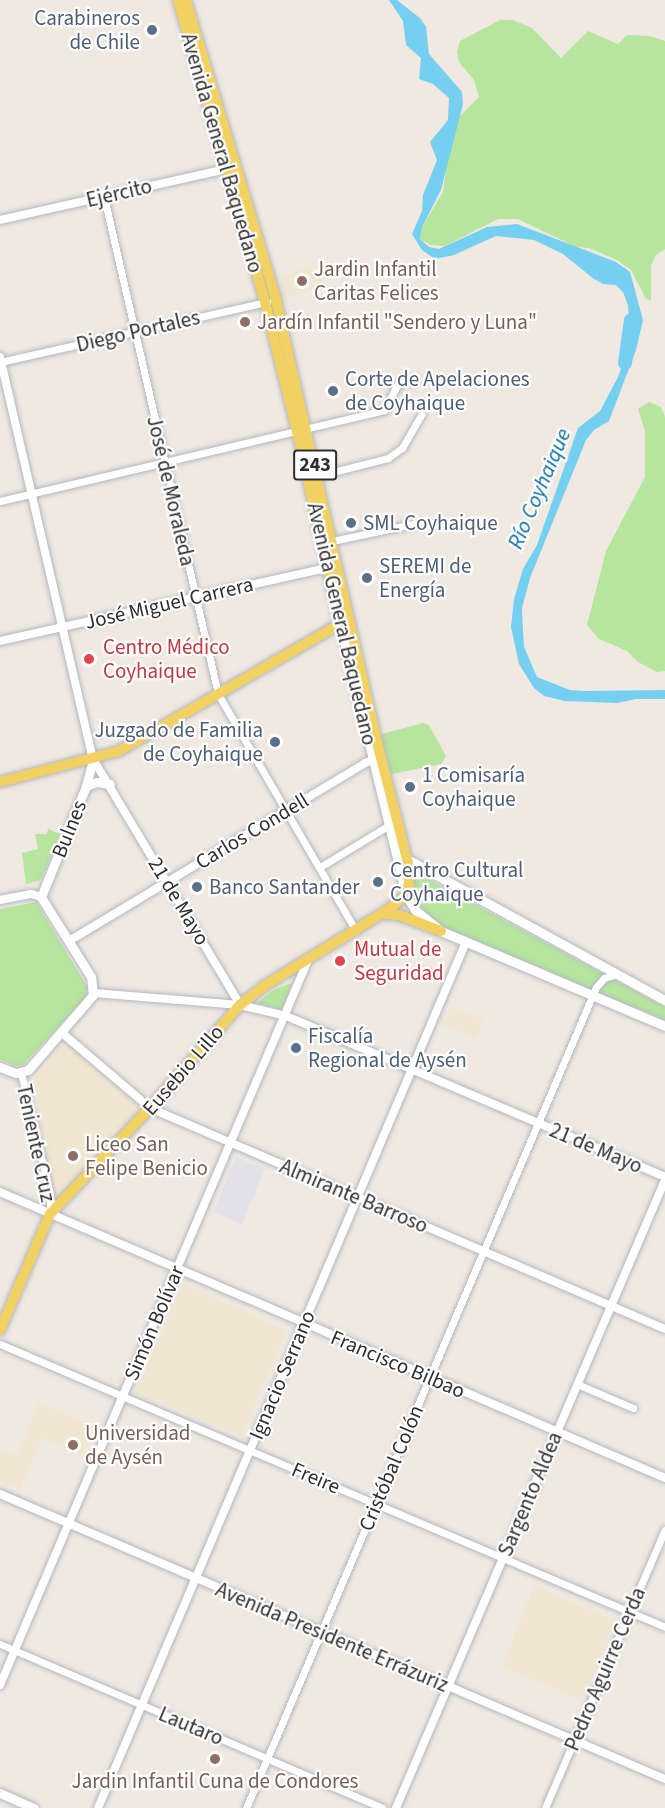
<!DOCTYPE html>
<meta charset="utf-8">
<style>
body{margin:0}
#map{position:relative;width:665px;height:1808px;overflow:hidden;background:#efe9e1;font-family:"Source Sans 3",sans-serif}
div>[style]{position:absolute}
[style*='--x']{left:calc(var(--x)*1px);top:calc(var(--y)*1px);width:calc(var(--w)*1px);rotate:calc(var(--a)*1deg)}
.industrial>*{inset:0;background:#e3e1e8}
.education>*{inset:0;background:#f0e6d1}
.green>*{inset:0;background:#b6e59e}
.water>*{inset:0;background:#75cff0}
.river>*{height:14px;margin:-7px;padding:0 7px;transform-origin:7px;border-radius:7px;background:#75cff0}
.roads{filter:drop-shadow(0 0 2px #b4b7c1) drop-shadow(0 0 2px #b4b7c1)}
.minor>*{height:7px;margin:-3.5px;padding:0 3.5px;transform-origin:3.5px;border-radius:3.5px;background:#fff}
.tertiary>*{height:8px;margin:-4px;padding:0 4px;transform-origin:4px;border-radius:4px;background:#fff}
.secondary>*{height:9px;margin:-4.5px;padding:0 4.5px;transform-origin:4.5px;border-radius:4.5px;background:#fff}
.primary>*{height:10px;margin:-5px;padding:0 5px;transform-origin:5px;border-radius:5px;background:#f2d163}
.dots>*{width:16px;height:16px;translate:-50% -50%;box-sizing:border-box;border:3px solid #fff;border-radius:50%}
span{translate:-50% -50%;white-space:nowrap;text-align:center;line-height:1.15;-webkit-text-stroke:4.5px #fff;paint-order:stroke}
.shield-label span{padding:2px 4px;background:#fff;border:2px solid;border-radius:4px;-webkit-text-stroke-width:0}
.shield-label{font-size:20px;color:#2e2e2e;font-weight:700}
.service-label{font-size:21px;color:#4e5e75}
.right{translate:-100% -50%;text-align:right}
.left{translate:0 -50%;text-align:left}
.street-label{font-size:21px;color:#2e2e2e}
.education-label{font-size:21px;color:#785e54}
.health-label{font-size:21px;color:#be3a42}
.water-label{font-size:22px;color:#0d6fa3;font-style:italic}
</style>
<div id="map">
<div class="industrial">
<div style="clip-path:polygon(236px 1157px,265px 1169px,242px 1224px,213px 1212px)"></div>
</div>
<div class="education">
<div style="clip-path:polygon(316px 265px,325px 285px,285px 299px,280px 277px)"></div>
<div style="clip-path:polygon(451px 1007px,483px 1020px,476px 1038px,444px 1025px)"></div>
<div style="clip-path:polygon(65px 1042px,143px 1110px,56px 1201px,32px 1081px)"></div>
<div style="clip-path:polygon(183px 1284px,287px 1330px,242px 1436px,136px 1393px)"></div>
<div style="clip-path:polygon(39px 1403px,95px 1426px,83px 1455px,42px 1438px,20px 1489px,0 1481px,0 1449px,17px 1456px)"></div>
<div style="clip-path:polygon(534px 1586px,615px 1620px,582px 1700px,502px 1667px)"></div>
</div>
<div class="green">
<div style="clip-path:polygon(500px 20px,513px 20px,532px 28px,561px 58px,588px 31px,618px 44px,627px 35px,649px 36px,665px 41px,665px 249px,656px 255px,651px 266px,651px 300px,646px 299px,631px 270px,615px 259px,589px 248px,576px 247px,518px 219px,498px 219px,445px 246px,430px 245px,420px 239px,422px 227px,443px 192px,448px 153px,459px 117px,479px 97px,474px 80px,459px 62px,457px 52px,460px 41px)"></div>
<div style="clip-path:polygon(649px 402px,661px 407px,665px 417px,665px 671px,657px 672px,638px 662px,627px 651px,599px 639px,587px 625px,606px 551px,645px 477px,645px 431px,638px 409px)"></div>
<div style="clip-path:polygon(423px 723px,429px 725px,446px 756px,441px 764px,388px 775px,378px 735px)"></div>
<div style="clip-path:polygon(48px 829px,60px 834px,41px 880px,26px 884px,22px 853px,38px 849px,35px 834px,47px 834px)"></div>
<div style="clip-path:polygon(411px 870px,665px 1007px,665px 1020px,443px 928px,419px 906px,412px 896px)"></div>
<div style="clip-path:polygon(36px 902px,88px 988px,85px 998px,23px 1065px,16px 1066px,0 1060px,0 909px)"></div>
<div style="clip-path:polygon(292px 983px,282px 1010px,257px 1003px,273px 990px)"></div>
</div>
<div class="water">
<div style="clip-path:polygon(389px 0,397px 0,421px 19px,426px 27px,429px 54px,462px 92px,463px 104px,441px 190px,422px 227px,420px 239px,429px 247px,439px 249px,487px 227px,517px 224px,616px 262px,630px 272px,643px 320px,636px 350px,609px 421px,594px 430px,586px 440px,530px 578px,522px 608px,523px 631px,524px 647px,537px 677px,570px 690px,584px 691px,665px 690px,665px 699px,636px 699px,617px 703px,565px 701px,544px 696px,534px 688px,519px 664px,511px 627px,514px 599px,523px 569px,537px 545px,578px 428px,600px 411px,618px 377px,630px 342px,628px 305px,623px 292px,616px 285px,603px 284px,594px 279px,563px 254px,534px 240px,496px 236px,454px 255px,435px 259px,422px 250px,412px 234px,422px 211px,423px 195px,437px 160px,430px 142px,448px 120px,449px 98px,433px 84px,419px 79px,421px 58px,406px 45px,403px 21px)"></div>
</div>
<div class="river">
<div style="--x:625;--y:363;--w:43;--a:-82.1"></div>
</div>
<div class="roads">
<div class="minor">
<div style="--x:104;--y:197;--w:510;--a:77.08"></div>
<div style="--x:218;--y:694;--w:274;--a:59.8"></div>
<div style="--x:0;--y:362;--w:274;--a:-12.7"></div>
<div style="--x:317;--y:476;--w:73;--a:-14.2"></div>
<div style="--x:388;--y:458;--w:17;--a:-36"></div>
<div style="--x:402;--y:448;--w:39;--a:-60"></div>
<div style="--x:0;--y:501;--w:395;--a:-13.3"></div>
<div style="--x:384;--y:410;--w:30;--a:-62"></div>
<div style="--x:398;--y:384;--w:16;--a:-14"></div>
<div style="--x:332;--y:541;--w:83;--a:-11.9"></div>
<div style="--x:320;--y:867;--w:81;--a:-31.3"></div>
<div style="--x:21;--y:1073;--w:125;--a:76.6"></div>
<div style="--x:50;--y:1195;--w:19;--a:90"></div>
<div style="--x:0;--y:1344;--w:723;--a:23.05"></div>
<div style="--x:577;--y:1384;--w:61;--a:23.2"></div>
<div style="--x:0;--y:1644;--w:416;--a:23.2"></div>
<div style="--x:246;--y:1808;--w:892;--a:-66.91"></div>
<div style="--x:596;--y:987;--w:12;--a:-48"></div>
<div style="--x:604;--y:978;--w:14;--a:-17"></div>
<div style="--x:545;--y:1808;--w:303;--a:-66.7"></div>
</div>
<div class="tertiary">
<div style="--x:0;--y:220;--w:237;--a:-12.7"></div>
<div style="--x:0;--y:357;--w:413;--a:77"></div>
<div style="--x:93;--y:759;--w:287;--a:59.1"></div>
<div style="--x:0;--y:641;--w:339;--a:-12.6"></div>
<div style="--x:0;--y:900;--w:32;--a:-11"></div>
<div style="--x:31;--y:894;--w:10;--a:17"></div>
<div style="--x:69;--y:941;--w:345;--a:-31"></div>
<div style="--x:365;--y:763;--w:14;--a:-21"></div>
<div style="--x:94;--y:993;--w:146;--a:4.7"></div>
<div style="--x:240;--y:1005;--w:47;--a:13.4"></div>
<div style="--x:286;--y:1016;--w:412;--a:23"></div>
<div style="--x:62;--y:1033;--w:116;--a:40.4"></div>
<div style="--x:150;--y:1108;--w:560;--a:23.23"></div>
<div style="--x:0;--y:1192;--w:724;--a:23.27"></div>
<div style="--x:0;--y:1494;--w:723;--a:23.2"></div>
<div style="--x:0;--y:1685;--w:788;--a:-66.98"></div>
<div style="--x:98;--y:1808;--w:941;--a:-66.98"></div>
<div style="--x:396;--y:1808;--w:683;--a:-66.81"></div>
</div>
<div class="secondary">
<div style="--x:340;--y:624;--w:279;--a:76.3"></div>
<div style="--x:406;--y:895;--w:17;--a:59"></div>
<div style="--x:415;--y:910;--w:33;--a:39"></div>
<div style="--x:441;--y:931;--w:243;--a:23"></div>
<div style="--x:86;--y:786;--w:12;--a:-20"></div>
<div style="--x:97;--y:782;--w:13;--a:9"></div>
<div style="--x:407;--y:859;--w:294;--a:28.7"></div>
<div style="--x:0;--y:1067;--w:17;--a:21"></div>
<div style="--x:16;--y:1073;--w:12;--a:-14"></div>
<div style="--x:28;--y:1070;--w:99;--a:-49.1"></div>
<div style="--x:93;--y:995;--w:18;--a:-96"></div>
<div style="--x:91;--y:977;--w:94;--a:-122"></div>
<div style="--x:41;--y:897;--w:120;--a:-67.9"></div>
<div style="--x:86;--y:786;--w:28;--a:-75"></div>
<div style="--x:0;--y:1793;--w:37;--a:24"></div>
</div>
<div class="primary">
<div style="--x:178;--y:0;--w:314;--a:73.9"></div>
<div style="--x:265;--y:302;--w:133;--a:76.1"></div>
<div style="--x:297;--y:431;--w:198;--a:77.4"></div>
<div style="--x:0;--y:782;--w:123;--a:-14.6"></div>
<div style="--x:119;--y:751;--w:255;--a:-29.9"></div>
<div style="--x:383;--y:914;--w:16;--a:4"></div>
<div style="--x:399;--y:915;--w:45;--a:20.9"></div>
<div style="--x:0;--y:1330;--w:126;--a:-66.7"></div>
<div style="--x:50;--y:1214;--w:146;--a:-46.7"></div>
<div style="--x:150;--y:1108;--w:137;--a:-48.9"></div>
<div style="--x:240;--y:1005;--w:31;--a:-38"></div>
<div style="--x:264;--y:986;--w:147;--a:-31.6"></div>
<div style="--x:389;--y:909;--w:22;--a:-39"></div>
<div style="--x:406;--y:895;--w:12;--a:-76"></div>
<div style="--x:409;--y:883;--w:16;--a:-90"></div>
<div style="--x:409;--y:867;--w:125;--a:-104.4"></div>
<div style="--x:378;--y:746;--w:458;--a:-102.9"></div>
<div style="--x:276;--y:299;--w:312;--a:-106.8"></div>
</div>
</div>
<div class="dots">
<div style="left:152px;top:30px;background:#5c6f8a"></div>
<div style="left:302px;top:281px;background:#8d6e63"></div>
<div style="left:245px;top:322px;background:#8d6e63"></div>
<div style="left:333px;top:391px;background:#5c6f8a"></div>
<div style="left:351px;top:523px;background:#5c6f8a"></div>
<div style="left:367px;top:578px;background:#5c6f8a"></div>
<div style="left:89px;top:659px;background:#e0444e"></div>
<div style="left:275px;top:742px;background:#5c6f8a"></div>
<div style="left:410px;top:787px;background:#5c6f8a"></div>
<div style="left:378px;top:882px;background:#5c6f8a"></div>
<div style="left:197px;top:887px;background:#5c6f8a"></div>
<div style="left:340px;top:961px;background:#e0444e"></div>
<div style="left:296px;top:1048px;background:#5c6f8a"></div>
<div style="left:73px;top:1156px;background:#8d6e63"></div>
<div style="left:73px;top:1445px;background:#8d6e63"></div>
<div style="left:215px;top:1759px;background:#8d6e63"></div>
</div>
<div class="shield-label">
<span style="left:315px;top:465px">243</span>
</div>
<div class="service-label">
<span class="right" style="left:140px;top:30px">Carabineros<br>de Chile</span>
<span class="left" style="left:345px;top:391px">Corte de Apelaciones<br>de Coyhaique</span>
<span class="left" style="left:363px;top:523px">SML Coyhaique</span>
<span class="left" style="left:379px;top:578px">SEREMI de<br>Energía</span>
<span class="right" style="left:263px;top:742px">Juzgado de Familia<br>de Coyhaique</span>
<span class="left" style="left:422px;top:787px">1 Comisaría<br>Coyhaique</span>
<span class="left" style="left:390px;top:882px">Centro Cultural<br>Coyhaique</span>
<span class="left" style="left:209px;top:887px">Banco Santander</span>
<span class="left" style="left:308px;top:1048px">Fiscalía<br>Regional de Aysén</span>
</div>
<div class="street-label">
<span style="left:222px;top:153px;rotate:74deg">Avenida General Baquedano</span>
<span style="left:119px;top:193px;rotate:-13deg">Ejército</span>
<span style="left:138px;top:331px;rotate:-13deg">Diego Portales</span>
<span style="left:171px;top:491px;rotate:77deg">José de Moraleda</span>
<span style="left:169px;top:603px;rotate:-13deg">José Miguel Carrera</span>
<span style="left:342px;top:624px;rotate:77deg">Avenida General Baquedano</span>
<span style="left:69px;top:829px;rotate:-68deg">Bulnes</span>
<span style="left:252px;top:831px;rotate:-31deg">Carlos Condell</span>
<span style="left:179px;top:901px;rotate:59deg">21 de Mayo</span>
<span style="left:183px;top:1070px;rotate:-49deg">Eusebio Lillo</span>
<span style="left:36px;top:1143px;rotate:78deg">Teniente Cruz</span>
<span style="left:596px;top:1148px;rotate:23deg">21 de Mayo</span>
<span style="left:354px;top:1196px;rotate:23deg">Almirante Barroso</span>
<span style="left:154px;top:1323px;rotate:-67deg">Simón Bolívar</span>
<span style="left:398px;top:1364px;rotate:23deg">Francisco Bilbao</span>
<span style="left:282px;top:1375px;rotate:-67deg">Ignacio Serrano</span>
<span style="left:391px;top:1468px;rotate:-67deg">Cristóbal Colón</span>
<span style="left:316px;top:1478px;rotate:23deg">Freire</span>
<span style="left:530px;top:1494px;rotate:-67deg">Sargento Aldea</span>
<span style="left:332px;top:1637px;rotate:23deg">Avenida Presidente Errázuriz</span>
<span style="left:605px;top:1669px;rotate:-67deg">Pedro Aguirre Cerda</span>
<span style="left:191px;top:1726px;rotate:23deg">Lautaro</span>
</div>
<div class="education-label">
<span class="left" style="left:314px;top:281px">Jardin Infantil<br>Caritas Felices</span>
<span class="left" style="left:257px;top:322px">Jardín Infantil "Sendero y Luna"</span>
<span class="left" style="left:85px;top:1156px">Liceo San<br>Felipe Benicio</span>
<span class="left" style="left:85px;top:1445px">Universidad<br>de Aysén</span>
<span style="left:215px;top:1781px">Jardin Infantil Cuna de Condores</span>
</div>
<div class="health-label">
<span class="left" style="left:103px;top:659px">Centro Médico<br>Coyhaique</span>
<span class="left" style="left:354px;top:961px">Mutual de<br>Seguridad</span>
</div>
<div class="water-label">
<span style="left:540px;top:489px;rotate:-67deg">Río Coyhaique</span>
</div>
</div>
